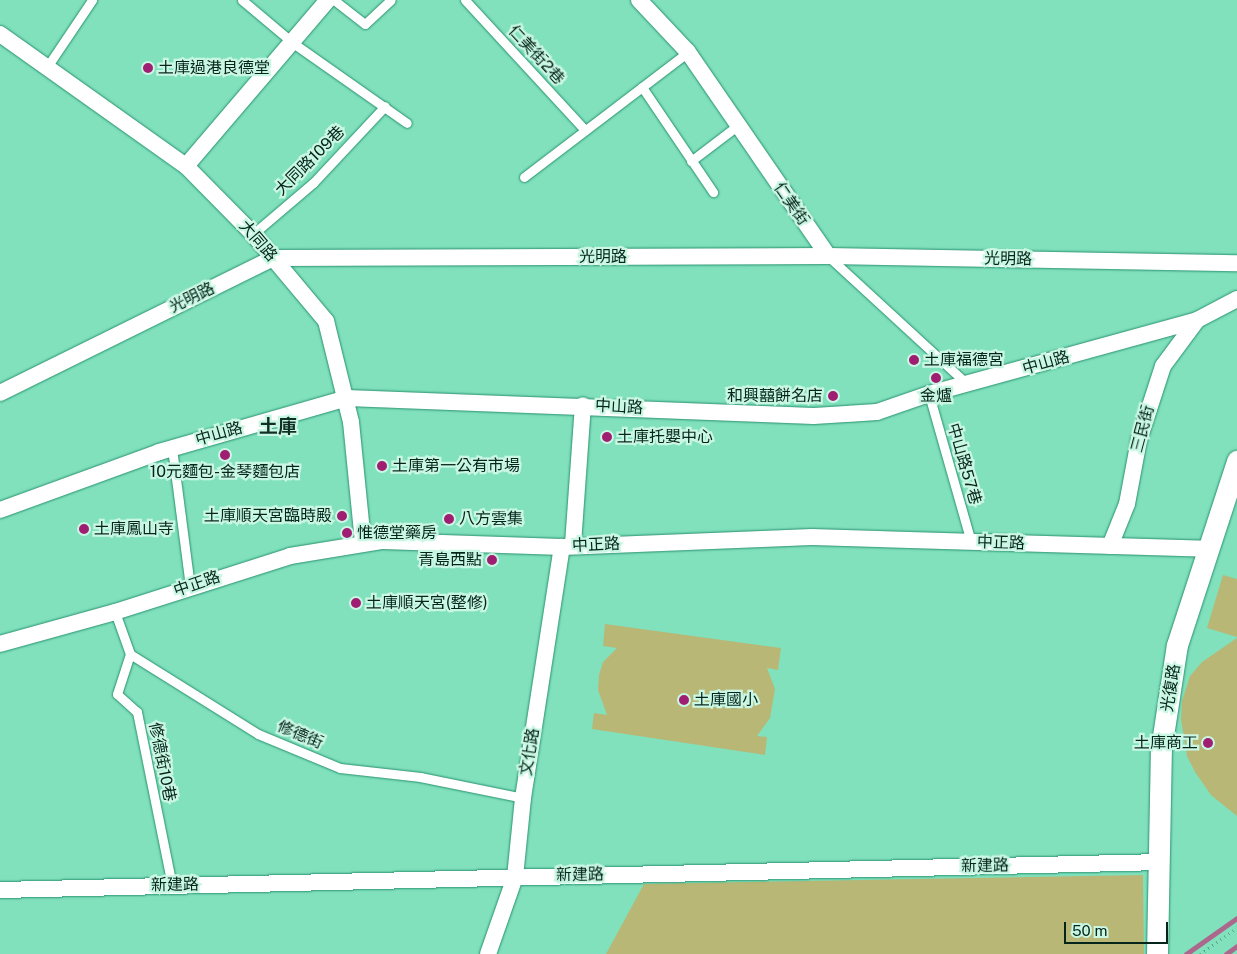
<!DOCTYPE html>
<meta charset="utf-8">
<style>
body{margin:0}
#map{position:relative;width:1237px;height:954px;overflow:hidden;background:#80e1bc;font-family:"Public Sans","Noto Sans TC",sans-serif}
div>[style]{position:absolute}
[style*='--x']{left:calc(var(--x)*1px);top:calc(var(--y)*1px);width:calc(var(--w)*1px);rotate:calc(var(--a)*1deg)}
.green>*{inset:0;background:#b8b775}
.stream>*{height:4.5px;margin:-2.25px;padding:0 2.25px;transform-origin:2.25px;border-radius:2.25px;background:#ac678c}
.path>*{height:2.5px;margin-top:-1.25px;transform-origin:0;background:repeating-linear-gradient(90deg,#59a689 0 1px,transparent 0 5px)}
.roads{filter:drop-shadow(0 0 1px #299170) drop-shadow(0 0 1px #299170)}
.service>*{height:9px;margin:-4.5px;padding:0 4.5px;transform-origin:4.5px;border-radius:4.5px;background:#fff}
.minor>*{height:16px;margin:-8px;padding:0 8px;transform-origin:8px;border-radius:8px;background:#fff}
.tertiary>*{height:21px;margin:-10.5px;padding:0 10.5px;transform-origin:10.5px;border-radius:10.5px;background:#fff}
.dots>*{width:14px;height:14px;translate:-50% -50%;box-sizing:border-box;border:2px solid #caf7e4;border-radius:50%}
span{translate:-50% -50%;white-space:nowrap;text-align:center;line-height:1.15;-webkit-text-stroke:4.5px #caf7e4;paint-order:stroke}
.street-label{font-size:16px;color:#05251a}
.poi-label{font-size:16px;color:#05251a}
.left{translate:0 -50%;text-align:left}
.right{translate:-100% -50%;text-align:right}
.quarter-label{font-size:19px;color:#103025;font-weight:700}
.scale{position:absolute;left:1064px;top:922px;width:104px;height:22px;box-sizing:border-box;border:2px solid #05251a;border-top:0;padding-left:6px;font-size:15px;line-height:18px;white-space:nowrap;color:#05251a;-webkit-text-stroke:4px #caf7e4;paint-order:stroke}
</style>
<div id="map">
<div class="green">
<div style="clip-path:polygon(1223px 575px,1237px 579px,1237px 637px,1207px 628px)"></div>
<div style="clip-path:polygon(605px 624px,781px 648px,778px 670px,767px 668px,775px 689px,770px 718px,757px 736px,767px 737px,765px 755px,592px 729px,594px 713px,607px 715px,598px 690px,599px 675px,603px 662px,617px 648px,603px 646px)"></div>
<div style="clip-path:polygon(1237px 638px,1237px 816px,1211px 795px,1195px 772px,1187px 756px,1181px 720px,1182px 701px,1190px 676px,1202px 662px)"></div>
<div style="clip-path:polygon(1143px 875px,1144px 954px,606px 954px,644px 884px)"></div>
</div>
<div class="stream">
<div style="--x:1186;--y:954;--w:62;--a:-35.2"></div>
<div style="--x:1226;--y:954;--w:14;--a:-36"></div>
</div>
<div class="path">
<div style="--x:1200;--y:954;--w:45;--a:-35.1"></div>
</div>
<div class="roads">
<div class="service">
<div style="--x:242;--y:0;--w:67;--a:40.1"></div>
<div style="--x:293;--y:43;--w:139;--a:35.1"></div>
<div style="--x:334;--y:0;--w:39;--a:38"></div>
<div style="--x:365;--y:24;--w:35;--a:-43"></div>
<div style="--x:465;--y:0;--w:177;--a:47.3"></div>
<div style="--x:47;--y:67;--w:81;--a:-56.1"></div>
<div style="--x:642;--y:87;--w:127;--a:55.9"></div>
<div style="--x:691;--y:161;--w:58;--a:-37.3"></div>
<div style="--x:524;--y:177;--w:206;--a:-37.3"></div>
<div style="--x:253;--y:234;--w:79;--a:-40.4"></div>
<div style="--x:313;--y:183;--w:105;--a:-46.9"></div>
<div style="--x:829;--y:257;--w:189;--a:42.6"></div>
<div style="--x:928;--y:391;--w:157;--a:74.1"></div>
<div style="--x:172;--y:448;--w:140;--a:82.6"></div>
<div style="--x:115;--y:612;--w:45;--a:70.3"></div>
<div style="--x:130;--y:654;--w:151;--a:32"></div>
<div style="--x:258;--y:734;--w:89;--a:22.5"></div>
<div style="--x:340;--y:768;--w:81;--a:6.4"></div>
<div style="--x:420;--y:777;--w:105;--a:11.5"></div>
<div style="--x:130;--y:654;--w:42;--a:108"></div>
<div style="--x:117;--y:694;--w:27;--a:42"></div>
<div style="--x:137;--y:712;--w:177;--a:78.6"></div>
</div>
<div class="minor">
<div style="--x:639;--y:0;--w:71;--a:46.7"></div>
<div style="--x:688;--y:52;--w:247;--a:55.5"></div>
<div style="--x:0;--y:34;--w:228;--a:35.4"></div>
<div style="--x:186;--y:166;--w:95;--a:45.4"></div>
<div style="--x:253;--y:234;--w:114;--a:50"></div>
<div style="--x:326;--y:321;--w:104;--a:76.1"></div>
<div style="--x:351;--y:422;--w:122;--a:84.3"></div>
<div style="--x:186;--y:166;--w:218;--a:-49.5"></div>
<div style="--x:0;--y:393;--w:305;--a:-26.3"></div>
<div style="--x:273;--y:258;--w:555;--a:-0.21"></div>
<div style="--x:828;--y:256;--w:409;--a:1"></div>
<div style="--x:0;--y:510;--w:169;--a:-20"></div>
<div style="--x:159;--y:452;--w:196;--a:-16"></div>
<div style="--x:347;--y:398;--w:467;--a:2.2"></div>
<div style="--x:814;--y:416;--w:63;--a:-3.6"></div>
<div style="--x:877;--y:412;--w:55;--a:-19.1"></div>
<div style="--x:929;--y:394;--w:278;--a:-15.4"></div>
<div style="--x:1197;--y:320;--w:45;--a:-27.7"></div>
<div style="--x:573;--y:544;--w:139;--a:-85.9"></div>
<div style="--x:1110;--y:546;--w:45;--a:-68"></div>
<div style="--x:1127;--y:504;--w:65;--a:-79.4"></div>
<div style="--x:1139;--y:440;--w:78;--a:-72"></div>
<div style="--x:1163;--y:366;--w:57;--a:-53.5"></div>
<div style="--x:0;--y:644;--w:119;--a:-15.5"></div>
<div style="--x:115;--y:612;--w:184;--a:-17.7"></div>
<div style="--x:290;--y:556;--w:94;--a:-9.2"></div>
<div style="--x:383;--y:541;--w:179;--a:1.9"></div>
<div style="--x:562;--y:547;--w:250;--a:-2.3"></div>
<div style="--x:812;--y:537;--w:395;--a:1.7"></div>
<div style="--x:0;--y:890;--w:1160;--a:-1.38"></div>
<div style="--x:488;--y:954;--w:82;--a:-70.7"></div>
<div style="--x:515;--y:877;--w:79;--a:-84.2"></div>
<div style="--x:523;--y:798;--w:254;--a:-81.2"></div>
</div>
<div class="tertiary">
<div style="--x:1157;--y:954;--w:205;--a:-88.9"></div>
<div style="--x:1161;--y:749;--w:105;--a:-81.3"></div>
<div style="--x:1177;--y:645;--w:194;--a:-71.9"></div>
</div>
</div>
<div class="dots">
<div style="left:148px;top:68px;background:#9f1e71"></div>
<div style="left:914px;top:360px;background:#9f1e71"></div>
<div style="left:936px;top:378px;background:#9f1e71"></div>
<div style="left:833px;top:396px;background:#9f1e71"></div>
<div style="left:607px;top:437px;background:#9f1e71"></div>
<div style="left:225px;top:455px;background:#9f1e71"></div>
<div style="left:382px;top:466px;background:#9f1e71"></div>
<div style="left:342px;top:516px;background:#9f1e71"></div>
<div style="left:449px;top:519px;background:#9f1e71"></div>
<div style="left:84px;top:529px;background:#9f1e71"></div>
<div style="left:347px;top:533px;background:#9f1e71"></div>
<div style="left:492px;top:560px;background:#9f1e71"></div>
<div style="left:356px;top:603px;background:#9f1e71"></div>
<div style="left:684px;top:700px;background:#9f1e71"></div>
<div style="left:1208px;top:743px;background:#9f1e71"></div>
</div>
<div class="street-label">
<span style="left:536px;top:55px;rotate:47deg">仁美街2巷</span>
<span style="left:310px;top:161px;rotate:-45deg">大同路109巷</span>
<span style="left:791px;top:204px;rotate:55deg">仁美街</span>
<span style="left:258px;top:241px;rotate:49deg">大同路</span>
<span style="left:603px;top:257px">光明路</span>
<span style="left:1008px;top:259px;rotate:1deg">光明路</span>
<span style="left:192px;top:298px;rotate:-26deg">光明路</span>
<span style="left:1046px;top:363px;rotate:-16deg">中山路</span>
<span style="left:619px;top:407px;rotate:3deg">中山路</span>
<span style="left:1143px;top:429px;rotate:-75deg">三民街</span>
<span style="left:219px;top:434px;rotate:-16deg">中山路</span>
<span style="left:964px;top:464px;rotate:74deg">中山路57巷</span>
<span style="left:1001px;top:543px;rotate:2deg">中正路</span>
<span style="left:596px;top:545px;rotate:-3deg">中正路</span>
<span style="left:197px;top:584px;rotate:-19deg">中正路</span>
<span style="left:1171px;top:688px;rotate:-81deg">光復路</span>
<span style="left:300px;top:735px;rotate:23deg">修德街</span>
<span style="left:530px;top:752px;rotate:-81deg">文化路</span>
<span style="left:162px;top:762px;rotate:79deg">修德街10巷</span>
<span style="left:985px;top:866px;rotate:-1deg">新建路</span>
<span style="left:580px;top:875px;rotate:-1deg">新建路</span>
<span style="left:175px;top:885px;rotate:-1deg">新建路</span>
</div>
<div class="poi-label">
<span class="left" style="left:158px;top:68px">土庫過港良德堂</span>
<span class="left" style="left:924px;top:360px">土庫福德宮</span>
<span class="right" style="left:823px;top:396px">和興囍餅名店</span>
<span style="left:936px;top:396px">金爐</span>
<span class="left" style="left:617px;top:437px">土庫托嬰中心</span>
<span class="left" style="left:392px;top:466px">土庫第一公有市場</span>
<span style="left:225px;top:472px">10元麵包-金琴麵包店</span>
<span class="right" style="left:332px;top:516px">土庫順天宮臨時殿</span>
<span class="left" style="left:459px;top:519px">八方雲集</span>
<span class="left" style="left:94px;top:529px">土庫鳳山寺</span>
<span class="left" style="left:357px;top:533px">惟德堂藥房</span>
<span class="right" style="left:482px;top:560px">青島西點</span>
<span class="left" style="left:366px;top:603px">土庫順天宮(整修)</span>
<span class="left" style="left:694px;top:700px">土庫國小</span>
<span class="right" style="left:1198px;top:743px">土庫商工</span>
</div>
<div class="quarter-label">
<span style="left:278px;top:427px">土庫</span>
</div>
<div class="scale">50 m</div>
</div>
